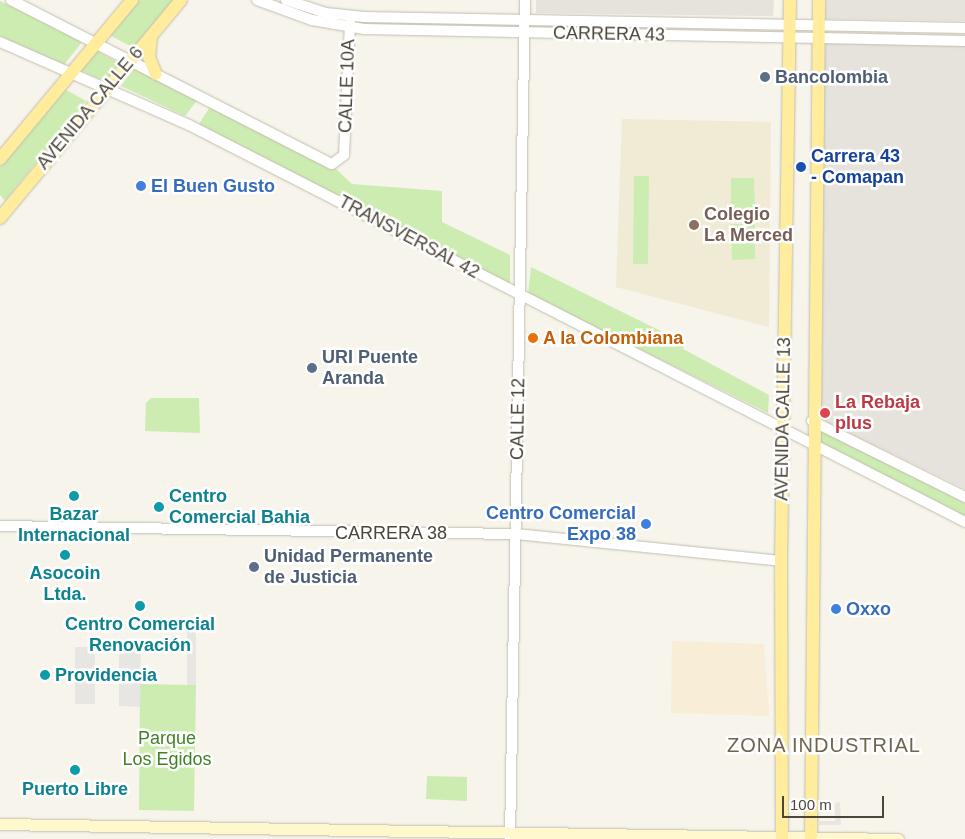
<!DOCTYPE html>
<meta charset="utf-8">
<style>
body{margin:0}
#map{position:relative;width:965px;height:839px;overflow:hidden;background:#f6f4eb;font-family:Helvetica,sans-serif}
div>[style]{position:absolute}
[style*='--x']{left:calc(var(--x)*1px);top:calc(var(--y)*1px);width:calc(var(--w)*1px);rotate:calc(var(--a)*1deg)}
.commercial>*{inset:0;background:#f8edd6}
.industrial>*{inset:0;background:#e6e3dc}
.education>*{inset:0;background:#f0ebd5}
.green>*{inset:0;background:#cdecb2}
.parking>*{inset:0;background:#e8e6e3}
.roads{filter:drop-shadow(0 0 1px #c3bdad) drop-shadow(0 0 1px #c3bdad)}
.tertiary>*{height:10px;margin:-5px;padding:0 5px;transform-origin:5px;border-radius:5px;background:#fff}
.secondary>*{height:11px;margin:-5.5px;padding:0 5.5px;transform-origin:5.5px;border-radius:5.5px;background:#fff8cd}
.primary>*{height:12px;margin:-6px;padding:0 6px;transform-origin:6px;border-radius:6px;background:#ffec9c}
.dots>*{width:14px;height:14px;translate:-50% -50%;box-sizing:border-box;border:2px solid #fff;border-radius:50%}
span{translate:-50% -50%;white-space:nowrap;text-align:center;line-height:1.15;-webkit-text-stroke:5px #fff;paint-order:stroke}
.street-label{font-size:18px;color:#4c4638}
.service-label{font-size:18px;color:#4e5e75;font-weight:700}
.left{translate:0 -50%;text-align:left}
.transit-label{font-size:18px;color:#164399;font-weight:700}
.shop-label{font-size:18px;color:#366cbe;font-weight:700}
.right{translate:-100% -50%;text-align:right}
.education-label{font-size:18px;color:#785e54;font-weight:700}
.food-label{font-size:18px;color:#c56008;font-weight:700}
.health-label{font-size:18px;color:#be3a42;font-weight:700}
.culture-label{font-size:18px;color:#0d838f;font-weight:700}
.park-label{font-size:18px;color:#408326}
.quarter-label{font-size:20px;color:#6f654e;letter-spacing:1px}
.scale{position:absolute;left:782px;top:796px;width:102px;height:22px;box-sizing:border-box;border:2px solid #4c4638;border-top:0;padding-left:6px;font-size:15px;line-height:18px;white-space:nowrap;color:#4c4638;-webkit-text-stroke:4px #fff;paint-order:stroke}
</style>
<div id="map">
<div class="commercial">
<div style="clip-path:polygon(672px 641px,764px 644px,769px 716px,671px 713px)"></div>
</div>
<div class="industrial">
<div style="clip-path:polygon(536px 0,774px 0,773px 16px,536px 13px)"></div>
<div style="clip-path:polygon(826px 0,965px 0,965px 21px,825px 19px)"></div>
<div style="clip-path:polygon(823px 42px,965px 45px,965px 489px,818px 418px)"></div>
</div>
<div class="education">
<div style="clip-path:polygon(622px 119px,771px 122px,769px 327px,616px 287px)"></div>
</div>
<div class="green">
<div style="clip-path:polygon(138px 0,176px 0,136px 49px,109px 35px)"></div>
<div style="clip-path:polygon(0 1px,82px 42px,63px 66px,0 36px)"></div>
<div style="clip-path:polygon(95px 50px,119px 63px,106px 82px,80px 70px)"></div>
<div style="clip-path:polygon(135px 68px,198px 99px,185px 116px,121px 86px)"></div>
<div style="clip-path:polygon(61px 87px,86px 101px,5px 201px,0 195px,0 167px)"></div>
<div style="clip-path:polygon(211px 105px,336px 169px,352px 184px,442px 191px,442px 222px,510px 255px,510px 285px,199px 124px)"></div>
<div style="clip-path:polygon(634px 176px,649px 176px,648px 264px,633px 264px)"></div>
<div style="clip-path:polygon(731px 178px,754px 178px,755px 213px,731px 213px)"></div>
<div style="clip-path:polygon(731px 224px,755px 224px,755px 259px,732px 260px)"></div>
<div style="clip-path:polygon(531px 267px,685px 343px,683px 349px,769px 395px,768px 413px,528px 294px)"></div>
<div style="clip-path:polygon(151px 398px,199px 398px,200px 433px,145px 431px,146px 403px)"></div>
<div style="clip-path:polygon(819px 429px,965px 503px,965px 516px,819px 442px)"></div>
<div style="clip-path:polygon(140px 684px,196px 685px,194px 811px,139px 810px)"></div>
<div style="clip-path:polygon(427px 776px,467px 777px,467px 801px,426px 799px)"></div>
</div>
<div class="parking">
<div style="clip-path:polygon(187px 626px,196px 628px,196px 685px,187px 685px)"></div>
<div style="clip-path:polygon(119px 646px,141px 646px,140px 707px,119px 706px)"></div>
<div style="clip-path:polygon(75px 647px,95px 647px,95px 704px,75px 704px)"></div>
<div style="clip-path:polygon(840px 802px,841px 825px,819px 825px,819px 821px,835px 821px,835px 803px)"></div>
</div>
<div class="roads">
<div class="tertiary">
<div style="--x:11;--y:0;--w:360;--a:27.1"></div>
<div style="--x:332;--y:164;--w:15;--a:-37"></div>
<div style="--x:344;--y:155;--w:133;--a:-87.4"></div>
<div style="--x:257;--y:0;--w:59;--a:20"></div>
<div style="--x:312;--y:20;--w:53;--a:9.8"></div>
<div style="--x:364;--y:29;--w:601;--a:1.14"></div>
<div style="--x:286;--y:0;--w:42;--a:18"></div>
<div style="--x:326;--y:13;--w:38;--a:6"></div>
<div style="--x:364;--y:17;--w:601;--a:1.05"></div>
<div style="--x:0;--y:42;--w:206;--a:23.7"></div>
<div style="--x:189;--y:125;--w:872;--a:27.09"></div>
<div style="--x:812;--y:421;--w:171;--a:26.4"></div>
<div style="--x:0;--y:526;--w:516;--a:0.89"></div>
<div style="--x:516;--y:534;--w:266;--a:5.8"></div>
<div style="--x:510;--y:839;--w:839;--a:-88.98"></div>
</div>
<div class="secondary">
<div style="--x:0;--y:824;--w:898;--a:0.96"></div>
</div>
<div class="primary">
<div style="--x:151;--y:36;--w:21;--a:95"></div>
<div style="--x:149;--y:57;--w:18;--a:68"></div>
<div style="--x:0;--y:159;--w:207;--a:-50.3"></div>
<div style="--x:0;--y:218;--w:283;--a:-50.3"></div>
<div style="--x:782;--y:839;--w:278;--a:-90.2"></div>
<div style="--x:781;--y:561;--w:561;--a:-89.08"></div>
<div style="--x:811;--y:839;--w:839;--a:-89.45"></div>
</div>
</div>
<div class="dots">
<div style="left:765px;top:77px;background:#5c6f8a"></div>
<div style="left:801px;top:167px;background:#1a4fb4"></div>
<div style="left:141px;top:186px;background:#3f7fe0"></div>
<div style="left:694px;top:225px;background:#8d6e63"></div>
<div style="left:533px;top:338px;background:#e8710a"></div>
<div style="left:312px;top:368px;background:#5c6f8a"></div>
<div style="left:825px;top:413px;background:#e0444e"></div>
<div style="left:74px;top:496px;background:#0f9aa8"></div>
<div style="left:159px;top:507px;background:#0f9aa8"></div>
<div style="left:646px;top:524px;background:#3f7fe0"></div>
<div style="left:65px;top:555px;background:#0f9aa8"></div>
<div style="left:254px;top:567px;background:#5c6f8a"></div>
<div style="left:140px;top:606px;background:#0f9aa8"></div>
<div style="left:836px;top:609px;background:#3f7fe0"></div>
<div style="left:45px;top:675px;background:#0f9aa8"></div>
<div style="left:75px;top:770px;background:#0f9aa8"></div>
</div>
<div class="street-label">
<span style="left:609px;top:34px;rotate:1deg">CARRERA 43</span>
<span style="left:347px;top:86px;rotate:-88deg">CALLE 10A</span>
<span style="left:90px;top:108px;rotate:-50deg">AVENIDA CALLE 6</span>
<span style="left:409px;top:237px;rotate:28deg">TRANSVERSAL 42</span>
<span style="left:518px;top:419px;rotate:-89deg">CALLE 12</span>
<span style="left:783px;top:419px;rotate:-89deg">AVENIDA CALLE 13</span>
<span style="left:391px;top:533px">CARRERA 38</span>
</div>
<div class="service-label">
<span class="left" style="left:775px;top:77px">Bancolombia</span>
<span class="left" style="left:322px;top:368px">URI Puente<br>Aranda</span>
<span class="left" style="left:264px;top:567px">Unidad Permanente<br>de Justicia</span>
</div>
<div class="transit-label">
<span class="left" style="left:811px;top:167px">Carrera 43<br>- Comapan</span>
</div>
<div class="shop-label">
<span class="left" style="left:151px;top:186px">El Buen Gusto</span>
<span class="right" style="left:636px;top:524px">Centro Comercial<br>Expo 38</span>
<span class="left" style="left:846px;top:609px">Oxxo</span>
</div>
<div class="education-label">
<span class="left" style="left:704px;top:225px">Colegio<br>La Merced</span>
</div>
<div class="food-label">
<span class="left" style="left:543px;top:338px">A la Colombiana</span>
</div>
<div class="health-label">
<span class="left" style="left:835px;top:413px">La Rebaja<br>plus</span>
</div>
<div class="culture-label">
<span class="left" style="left:169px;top:507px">Centro<br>Comercial Bahia</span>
<span style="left:74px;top:525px">Bazar<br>Internacional</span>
<span style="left:65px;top:584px">Asocoin<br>Ltda.</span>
<span style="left:140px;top:635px">Centro Comercial<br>Renovación</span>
<span class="left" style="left:55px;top:675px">Providencia</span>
<span style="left:75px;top:789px">Puerto Libre</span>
</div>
<div class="park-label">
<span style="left:167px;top:749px">Parque<br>Los Egidos</span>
</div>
<div class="quarter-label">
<span style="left:824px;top:745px">ZONA INDUSTRIAL</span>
</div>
<div class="scale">100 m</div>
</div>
